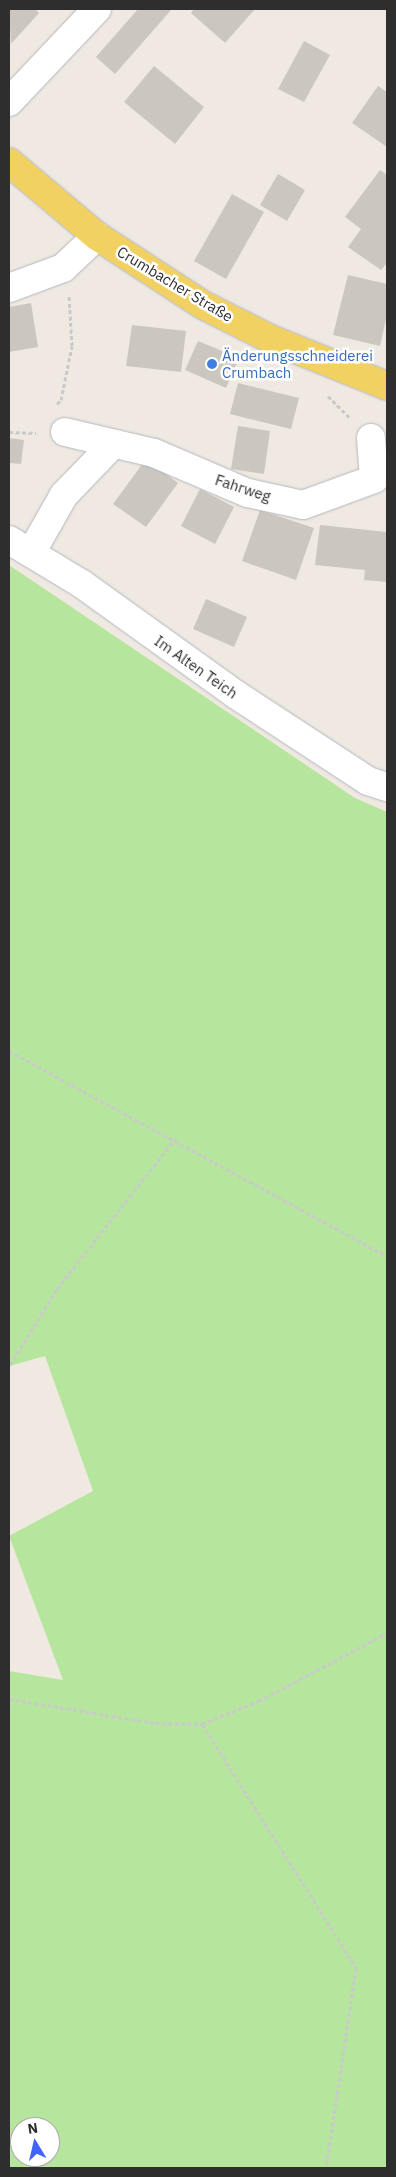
<!DOCTYPE html>
<meta charset="utf-8">
<style>
body{margin:0}
#map{position:relative;width:396px;height:2177px;overflow:hidden;background:#efe9e1;font-family:"IBM Plex Sans",sans-serif}
div>[style]{position:absolute}
[style*='--x']{left:calc(var(--x)*1px);top:calc(var(--y)*1px);width:calc(var(--w)*1px);rotate:calc(var(--a)*1deg)}
.green>*{inset:0;background:#b6e59e}
.building>*{inset:0;background:#cbc7bf}
.path>*{height:3px;margin-top:-1.5px;transform-origin:0;background:repeating-linear-gradient(90deg,#c9c9c9 0 4px,transparent 0 6.5px)}
.roads{filter:drop-shadow(0 0 1px #b4b7c1) drop-shadow(0 0 1px #b4b7c1)}
.minor>*{height:28px;margin:-14px;padding:0 14px;transform-origin:14px;border-radius:14px;background:#fff}
.major>*{height:28px;margin:-14px;padding:0 14px;transform-origin:14px;border-radius:14px;background:#f2d163}
.dots>*{width:14px;height:14px;translate:-50% -50%;box-sizing:border-box;border:2px solid #fff;border-radius:50%}
span{translate:-50% -50%;white-space:nowrap;text-align:center;line-height:1.15;-webkit-text-stroke:5px #fff;paint-order:stroke}
.street-label{font-size:15px;color:#2e2e2e}
.shop-label{font-size:15px;color:#366cbe}
.left{translate:0 -50%;text-align:left}
.frame{position:absolute;inset:0;border:10px solid #2e2e2e;pointer-events:none}
.north{position:absolute;left:10px;top:2117px;width:50px;height:50px;box-sizing:border-box;background:#fff;border:1px solid #ababab;border-radius:50%;rotate:351deg;font-size:14px;font-weight:700;line-height:20px;text-align:center;color:#2e2e2e}
.north::after{content:'';display:block;margin:auto;width:18px;height:22px;background:#4264fb;clip-path:polygon(50% 0,100% 100%,50% 72%,0 100%)}
</style>
<div id="map">
<div class="green">
<div style="clip-path:polygon(evenodd,9px 565px,355px 798px,387px 812px,387px 2168px,9px 2168px,9px 1671px,63px 1680px,9px 1536px,93px 1491px,45px 1356px,9px 1366px,9px 565px,20px 2127px,50px 2127px,50px 2157px,20px 2157px,20px 2127px)"></div>
</div>
<div class="building">
<div style="clip-path:polygon(9px 9px,35px 9px,39px 13px,11px 44px)"></div>
<div style="clip-path:polygon(138px 9px,172px 9px,115px 74px,96px 57px)"></div>
<div style="clip-path:polygon(194px 9px,255px 9px,225px 43px,191px 13px)"></div>
<div style="clip-path:polygon(304px 41px,330px 55px,304px 102px,278px 89px)"></div>
<div style="clip-path:polygon(154px 66px,204px 107px,175px 144px,124px 102px)"></div>
<div style="clip-path:polygon(378px 86px,387px 92px,387px 147px,352px 123px)"></div>
<div style="clip-path:polygon(380px 170px,387px 175px,387px 263px,381px 270px,348px 247px,361px 229px,345px 217px)"></div>
<div style="clip-path:polygon(278px 174px,305px 190px,287px 221px,260px 205px)"></div>
<div style="clip-path:polygon(232px 194px,264px 212px,226px 279px,194px 261px)"></div>
<div style="clip-path:polygon(348px 275px,387px 284px,387px 315px,380px 346px,333px 335px)"></div>
<div style="clip-path:polygon(31px 303px,38px 347px,9px 352px,9px 307px)"></div>
<div style="clip-path:polygon(132px 325px,186px 331px,181px 372px,126px 366px)"></div>
<div style="clip-path:polygon(198px 341px,239px 358px,226px 388px,185px 370px)"></div>
<div style="clip-path:polygon(238px 383px,299px 398px,291px 429px,230px 414px)"></div>
<div style="clip-path:polygon(238px 426px,270px 431px,264px 474px,231px 469px)"></div>
<div style="clip-path:polygon(9px 438px,24px 440px,21px 464px,9px 463px)"></div>
<div style="clip-path:polygon(146px 459px,178px 483px,146px 527px,113px 504px)"></div>
<div style="clip-path:polygon(200px 489px,234px 507px,215px 544px,181px 526px)"></div>
<div style="clip-path:polygon(260px 510px,314px 528px,296px 580px,242px 561px)"></div>
<div style="clip-path:polygon(320px 525px,387px 532px,387px 582px,364px 580px,365px 570px,315px 565px)"></div>
<div style="clip-path:polygon(206px 599px,247px 617px,234px 647px,193px 629px)"></div>
</div>
<div class="path">
<div style="--x:328;--y:396;--w:31;--a:45"></div>
<div style="--x:57;--y:404;--w:6;--a:-45"></div>
<div style="--x:61;--y:400;--w:55;--a:-78.5"></div>
<div style="--x:72;--y:346;--w:50;--a:-93.4"></div>
<div style="--x:9;--y:432;--w:27;--a:2"></div>
<div style="--x:9;--y:1051;--w:430;--a:28.5"></div>
<div style="--x:10;--y:1365;--w:89;--a:-58.3"></div>
<div style="--x:57;--y:1289;--w:191;--a:-51.8"></div>
<div style="--x:9;--y:1699;--w:148;--a:9.3"></div>
<div style="--x:155;--y:1723;--w:47;--a:1.2"></div>
<div style="--x:202;--y:1724;--w:61;--a:-22"></div>
<div style="--x:259;--y:1701;--w:145;--a:-28"></div>
<div style="--x:202;--y:1724;--w:289;--a:57.7"></div>
<div style="--x:356;--y:1968;--w:202;--a:98.5"></div>
</div>
<div class="roads">
<div class="minor">
<div style="--x:9;--y:102;--w:128;--a:-46.6"></div>
<div style="--x:9;--y:288;--w:58;--a:-20.3"></div>
<div style="--x:63;--y:268;--w:47;--a:-43.3"></div>
<div style="--x:65;--y:432;--w:91;--a:13.3"></div>
<div style="--x:154;--y:453;--w:102;--a:23.1"></div>
<div style="--x:248;--y:493;--w:56;--a:12.3"></div>
<div style="--x:303;--y:505;--w:76;--a:-20.1"></div>
<div style="--x:371;--y:438;--w:41;--a:85.8"></div>
<div style="--x:9;--y:540;--w:85;--a:31.1"></div>
<div style="--x:82;--y:584;--w:188;--a:35.7"></div>
<div style="--x:235;--y:694;--w:159;--a:33.2"></div>
<div style="--x:368;--y:781;--w:20;--a:18"></div>
<div style="--x:31;--y:553;--w:67;--a:-60.4"></div>
<div style="--x:64;--y:495;--w:71;--a:-46.1"></div>
</div>
<div class="major">
<div style="--x:9;--y:162;--w:115;--a:40.1"></div>
<div style="--x:97;--y:236;--w:126;--a:33.1"></div>
<div style="--x:203;--y:305;--w:78;--a:26.6"></div>
<div style="--x:273;--y:340;--w:123;--a:22"></div>
</div>
</div>
<div class="dots">
<div style="left:212px;top:364px;background:#3f7fe0"></div>
</div>
<div class="street-label">
<span style="left:175px;top:284px;rotate:31deg">Crumbacher Straße</span>
<span style="left:243px;top:488px;rotate:18deg">Fahrweg</span>
<span style="left:196px;top:667px;rotate:35deg">Im Alten Teich</span>
</div>
<div class="shop-label">
<span class="left" style="left:222px;top:364px">Änderungsschneiderei<br>Crumbach</span>
</div>
<div class="frame"></div>
<div class="north">N</div>
</div>
